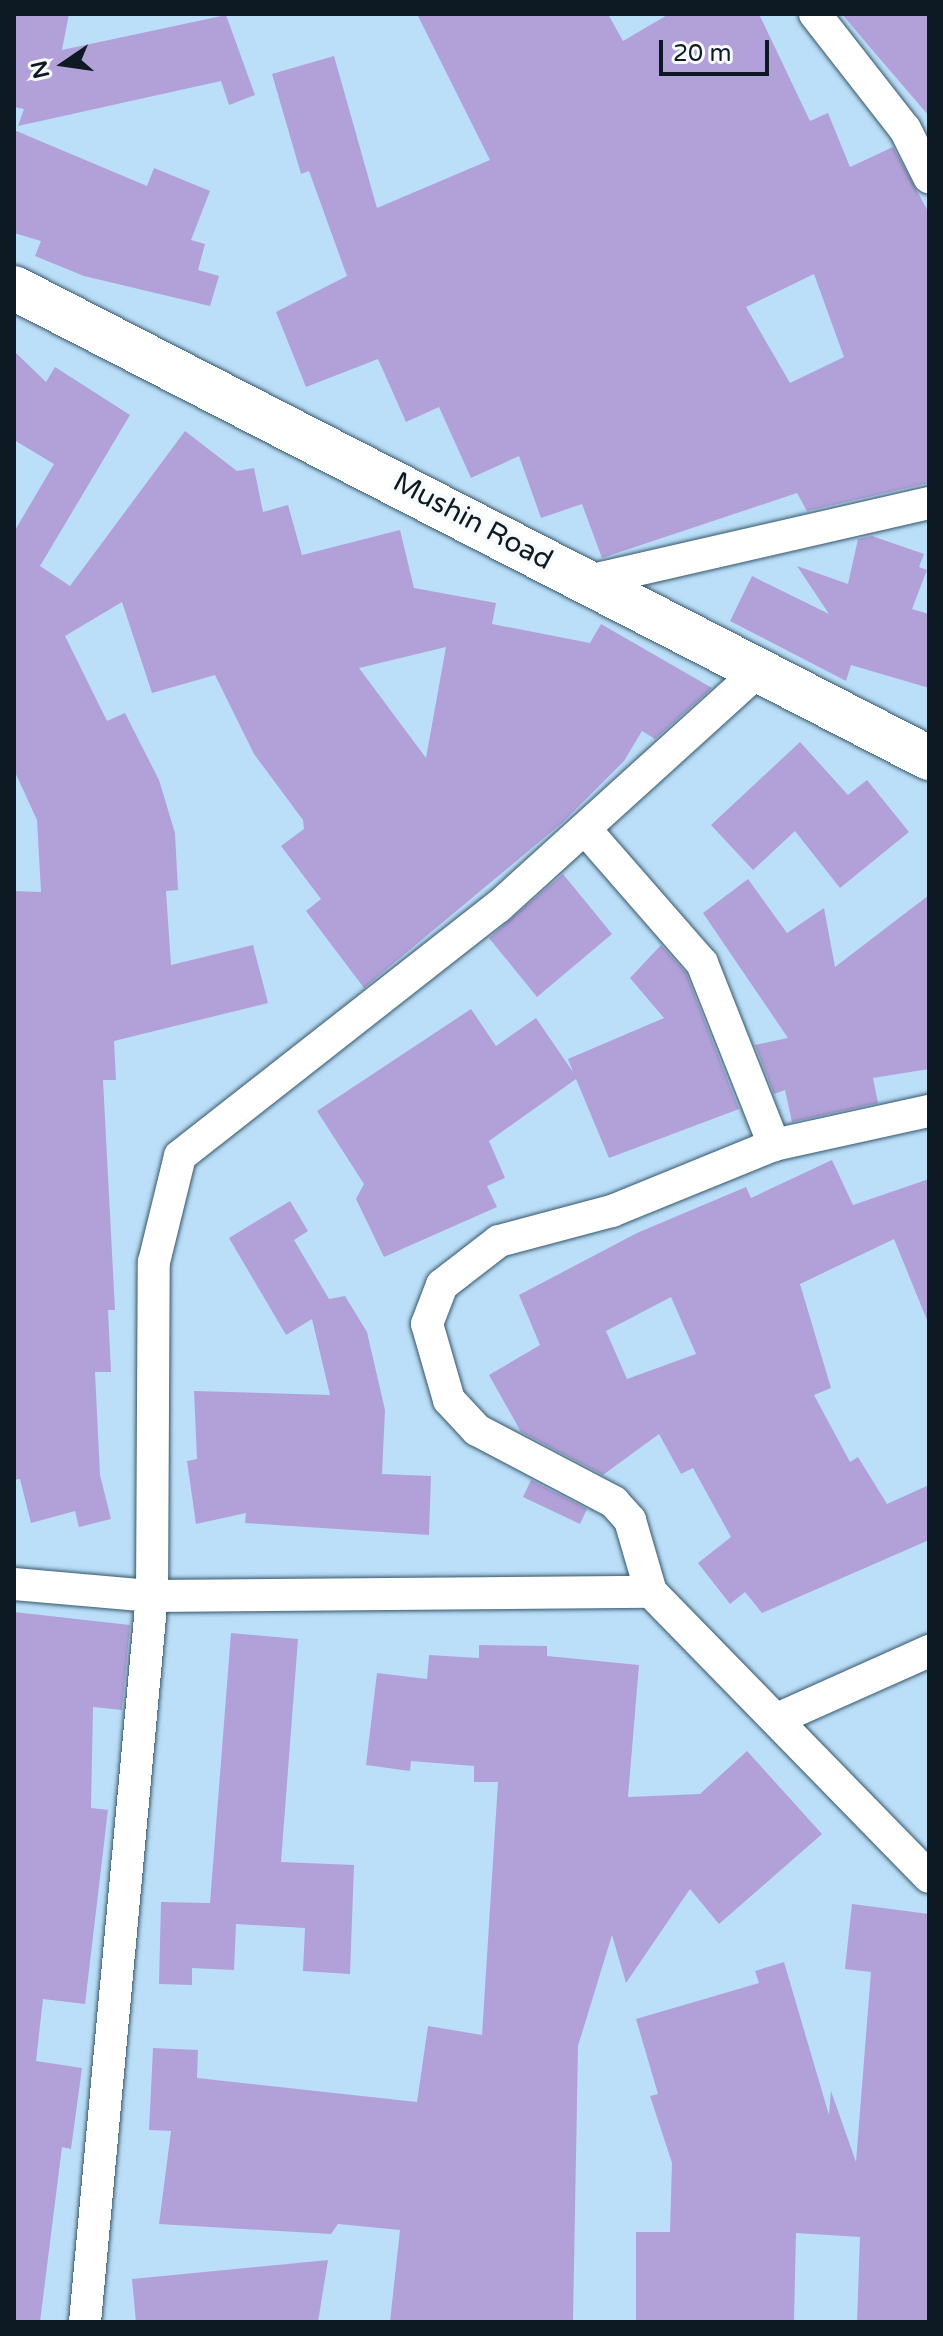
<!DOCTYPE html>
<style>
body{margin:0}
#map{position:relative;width:943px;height:2336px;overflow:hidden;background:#bbdff8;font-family:"Varela Round",sans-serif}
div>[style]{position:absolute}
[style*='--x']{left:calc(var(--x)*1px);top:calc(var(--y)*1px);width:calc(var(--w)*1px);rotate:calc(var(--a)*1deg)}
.building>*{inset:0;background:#b2a1d9}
.roads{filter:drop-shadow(0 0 2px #36566b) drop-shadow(0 0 2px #36566b)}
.street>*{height:32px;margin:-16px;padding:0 16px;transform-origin:16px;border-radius:16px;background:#fff}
.secondary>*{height:44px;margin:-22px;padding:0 22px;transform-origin:22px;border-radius:22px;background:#fff}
span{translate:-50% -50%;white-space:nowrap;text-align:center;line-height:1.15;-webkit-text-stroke:8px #f7fbfd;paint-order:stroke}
.street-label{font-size:28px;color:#0d1a23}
.frame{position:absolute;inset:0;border:16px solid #0d1a23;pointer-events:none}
.north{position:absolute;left:24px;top:24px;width:80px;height:80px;-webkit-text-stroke:6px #f7fbfd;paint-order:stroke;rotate:257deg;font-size:22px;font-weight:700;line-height:32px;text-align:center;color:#0d1a23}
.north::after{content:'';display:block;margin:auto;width:28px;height:36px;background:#0d1a23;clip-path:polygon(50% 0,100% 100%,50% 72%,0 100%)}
.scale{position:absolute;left:659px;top:40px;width:110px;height:36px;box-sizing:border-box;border:4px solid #0d1a23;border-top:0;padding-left:10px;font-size:24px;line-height:28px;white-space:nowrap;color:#0d1a23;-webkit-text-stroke:6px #f7fbfd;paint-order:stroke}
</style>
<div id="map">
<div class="building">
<div style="clip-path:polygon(14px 14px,69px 14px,62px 50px,226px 15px,255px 95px,229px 105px,221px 81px,18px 126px,24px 109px,14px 107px)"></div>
<div style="clip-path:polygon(evenodd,417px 14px,608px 14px,623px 41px,669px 14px,759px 14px,810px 121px,828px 113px,850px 167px,893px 147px,929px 213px,929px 483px,807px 511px,797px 493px,602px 558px,582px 504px,541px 518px,519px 456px,471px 478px,439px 407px,406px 422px,378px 359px,306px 387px,276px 312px,347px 276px,309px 171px,301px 174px,272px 74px,334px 56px,377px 208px,490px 160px,417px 14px,814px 274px,844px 357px,790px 383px,746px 307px,814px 274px)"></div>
<div style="clip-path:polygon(842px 14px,929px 14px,929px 116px,874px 52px)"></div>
<div style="clip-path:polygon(14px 130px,147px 186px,154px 168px,210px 191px,191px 240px,205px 244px,198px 270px,219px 276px,210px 306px,84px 276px,35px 256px,41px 241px,14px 233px)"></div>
<div style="clip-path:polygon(evenodd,14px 351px,46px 382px,55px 367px,130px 415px,40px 566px,70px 586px,185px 431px,237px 471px,254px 468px,263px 512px,288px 505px,302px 555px,400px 530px,414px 588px,496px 603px,492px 624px,590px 643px,601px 624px,712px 688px,655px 739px,642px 731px,624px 761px,563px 822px,364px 988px,306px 911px,321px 899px,281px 846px,304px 829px,303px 820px,254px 754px,215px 675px,152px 693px,122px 602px,65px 636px,107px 721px,125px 713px,159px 780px,175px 833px,178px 890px,166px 891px,171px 965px,253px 945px,268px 1003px,114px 1041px,116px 1080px,103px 1080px,115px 1310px,108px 1310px,111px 1372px,95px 1372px,100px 1475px,111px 1519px,79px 1527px,75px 1511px,31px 1523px,20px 1479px,14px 1480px,14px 891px,41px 892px,37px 820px,14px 770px,14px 532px,54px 464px,14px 440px,14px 351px,446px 647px,426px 758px,359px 668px,446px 647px)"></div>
<div style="clip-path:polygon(872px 536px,924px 554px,919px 567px,927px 570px,912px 609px,929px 614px,929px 688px,851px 665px,846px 681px,730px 621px,752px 576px,829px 614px,797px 566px,848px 584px,858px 539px)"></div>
<div style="clip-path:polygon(800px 742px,848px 795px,867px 780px,909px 832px,840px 888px,795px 831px,753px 870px,711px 825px)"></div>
<div style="clip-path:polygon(563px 874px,612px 934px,537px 997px,489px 938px)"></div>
<div style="clip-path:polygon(748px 879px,787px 933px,824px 908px,835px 967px,929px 895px,929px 1069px,873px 1078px,878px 1103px,792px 1122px,785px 1090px,774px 1094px,755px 1045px,788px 1038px,703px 913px)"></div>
<div style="clip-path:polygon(661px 945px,686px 973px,739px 1109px,609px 1158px,576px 1079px,489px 1141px,505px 1178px,487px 1186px,497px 1207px,384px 1257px,356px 1199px,364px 1184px,317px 1111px,471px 1009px,496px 1046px,536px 1018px,573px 1072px,568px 1059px,664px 1018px,630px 978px)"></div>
<div style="clip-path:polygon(evenodd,832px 1160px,853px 1205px,929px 1179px,929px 1325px,894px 1239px,800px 1284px,831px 1388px,814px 1395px,850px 1462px,858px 1457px,887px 1504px,929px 1485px,929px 1540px,762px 1613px,745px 1592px,730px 1604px,698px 1563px,731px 1537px,693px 1468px,681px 1474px,659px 1434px,603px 1475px,521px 1432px,489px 1375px,540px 1345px,519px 1295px,637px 1233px,746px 1187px,751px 1198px,832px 1160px,671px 1297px,696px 1354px,627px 1379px,606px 1331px,671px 1297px)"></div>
<div style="clip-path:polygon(290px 1201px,308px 1231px,294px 1240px,329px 1299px,345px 1296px,367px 1332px,385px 1410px,382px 1474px,431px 1476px,429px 1535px,245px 1523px,246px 1513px,196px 1524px,187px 1461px,197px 1459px,194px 1391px,330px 1395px,312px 1319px,286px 1335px,229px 1238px)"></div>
<div style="clip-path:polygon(531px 1480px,587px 1509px,580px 1524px,523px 1497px)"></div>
<div style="clip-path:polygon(14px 1612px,130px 1625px,122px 1710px,93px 1707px,91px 1808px,108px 1810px,85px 2004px,43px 1999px,36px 2061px,82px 2068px,71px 2149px,62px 2147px,40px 2322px,14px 2322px)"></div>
<div style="clip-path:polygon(231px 1633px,298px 1639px,281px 1862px,354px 1865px,350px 1974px,303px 1971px,305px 1928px,236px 1924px,234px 1970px,192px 1968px,192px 1985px,159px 1984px,161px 1902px,210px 1903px)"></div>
<div style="clip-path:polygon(479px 1645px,547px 1646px,547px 1656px,639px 1665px,628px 1797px,700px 1794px,747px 1751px,822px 1834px,719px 1924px,690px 1889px,626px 1983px,612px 1935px,578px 2046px,573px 2322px,390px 2322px,400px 2230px,338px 2224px,331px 2234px,159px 2224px,171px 2131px,149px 2130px,153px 2048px,198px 2050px,197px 2078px,417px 2102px,428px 2026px,482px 2035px,498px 1782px,474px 1782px,474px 1766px,411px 1761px,410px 1771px,366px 1765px,377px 1673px,427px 1679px,429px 1655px,479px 1658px)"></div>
<div style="clip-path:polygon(852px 1904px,929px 1914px,929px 2322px,857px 2322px,860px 2237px,796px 2233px,794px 2322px,636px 2322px,636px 2232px,670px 2232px,672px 2163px,650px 2096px,658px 2094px,636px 2019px,759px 1983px,755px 1971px,784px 1962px,829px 2115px,831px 2091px,856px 2162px,871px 1972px,845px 1969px)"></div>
<div style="clip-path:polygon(328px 2260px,318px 2322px,136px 2322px,132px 2279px)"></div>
</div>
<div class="roads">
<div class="street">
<div style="--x:815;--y:14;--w:146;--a:52"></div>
<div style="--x:905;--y:129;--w:54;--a:63.4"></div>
<div style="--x:588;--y:581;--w:350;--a:-12.9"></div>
<div style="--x:585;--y:829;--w:178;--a:48.9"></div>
<div style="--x:702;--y:963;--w:196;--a:68.4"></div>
<div style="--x:14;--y:1584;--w:139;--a:5"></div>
<div style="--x:152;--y:1596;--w:499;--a:-0.5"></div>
<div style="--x:651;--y:1592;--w:398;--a:45.7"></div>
<div style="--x:651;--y:1592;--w:75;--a:-106.3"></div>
<div style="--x:630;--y:1520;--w:24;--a:-132"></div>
<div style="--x:614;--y:1502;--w:155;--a:-152.3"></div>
<div style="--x:477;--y:1430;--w:41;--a:-133"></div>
<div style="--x:449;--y:1400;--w:79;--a:-106.1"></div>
<div style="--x:427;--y:1324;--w:42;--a:-69"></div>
<div style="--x:442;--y:1285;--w:72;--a:-37.7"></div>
<div style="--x:499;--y:1241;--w:117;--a:-14.9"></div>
<div style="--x:612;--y:1211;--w:175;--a:-22.2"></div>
<div style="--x:774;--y:1145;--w:159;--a:-12.4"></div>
<div style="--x:777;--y:1719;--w:167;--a:-24.1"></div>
<div style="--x:85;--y:2322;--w:729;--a:-84.73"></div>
<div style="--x:152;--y:1596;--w:334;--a:-89.7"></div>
<div style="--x:154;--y:1262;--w:109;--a:-76.2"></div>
<div style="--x:180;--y:1156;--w:404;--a:-38.1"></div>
<div style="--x:498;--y:907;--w:345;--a:-42.2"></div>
</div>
<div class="secondary">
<div style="--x:14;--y:288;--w:1029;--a:27.19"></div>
</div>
</div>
<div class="street-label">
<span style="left:473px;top:521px;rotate:28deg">Mushin Road</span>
</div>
<div class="frame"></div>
<div class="north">N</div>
<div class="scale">20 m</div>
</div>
